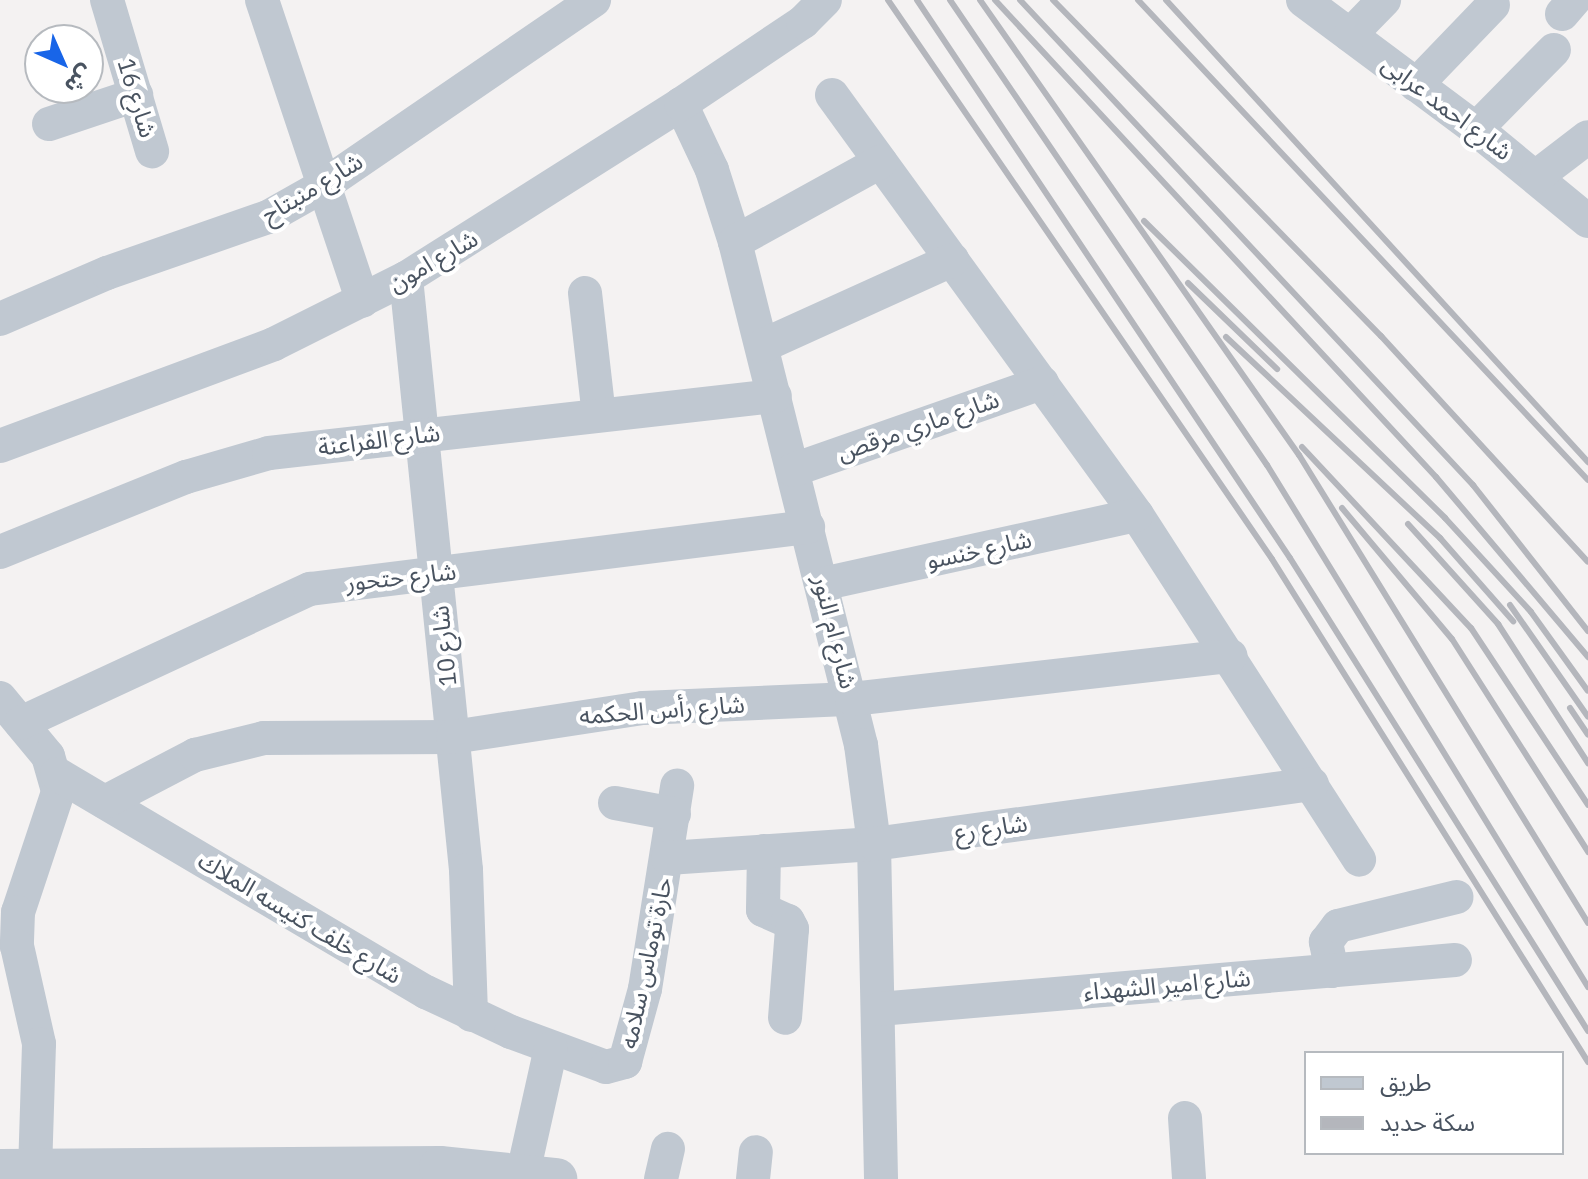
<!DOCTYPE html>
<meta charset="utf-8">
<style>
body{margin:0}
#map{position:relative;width:1588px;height:1179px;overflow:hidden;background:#f4f2f2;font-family:"IBM Plex Sans","Noto Sans Arabic",sans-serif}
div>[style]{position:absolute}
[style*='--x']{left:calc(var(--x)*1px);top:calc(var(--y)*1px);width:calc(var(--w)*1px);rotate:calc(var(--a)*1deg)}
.minor>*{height:34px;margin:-17px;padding:0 17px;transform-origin:17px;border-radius:17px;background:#c0c8d1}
.tertiary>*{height:42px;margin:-21px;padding:0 21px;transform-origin:21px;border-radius:21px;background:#c0c8d1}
.rail>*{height:6px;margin:-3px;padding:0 3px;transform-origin:3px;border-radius:3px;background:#b4b6bc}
span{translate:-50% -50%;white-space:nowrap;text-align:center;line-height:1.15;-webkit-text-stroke:8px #fff;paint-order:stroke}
.street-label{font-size:24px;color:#495360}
.legend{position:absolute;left:1304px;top:1051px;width:260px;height:104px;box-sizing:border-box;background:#fff;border:2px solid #b6babf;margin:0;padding:10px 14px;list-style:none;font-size:24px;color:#495360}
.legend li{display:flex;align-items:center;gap:16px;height:40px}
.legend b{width:40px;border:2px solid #b6babf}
.north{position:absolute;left:24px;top:24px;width:80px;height:80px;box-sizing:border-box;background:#fff;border:2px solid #b6babf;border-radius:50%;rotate:135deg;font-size:22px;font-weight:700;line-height:32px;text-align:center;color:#495360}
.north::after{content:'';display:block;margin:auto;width:28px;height:36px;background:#1865e8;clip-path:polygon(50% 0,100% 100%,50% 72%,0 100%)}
</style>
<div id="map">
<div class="minor">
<div style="--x:107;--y:0;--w:158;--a:73.4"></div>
<div style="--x:262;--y:0;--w:317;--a:71.5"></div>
<div style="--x:1303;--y:0;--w:216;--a:36.7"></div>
<div style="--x:1476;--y:129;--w:145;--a:39.4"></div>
<div style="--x:1562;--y:14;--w:18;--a:-49"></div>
<div style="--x:1350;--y:35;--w:49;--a:-45.8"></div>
<div style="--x:1416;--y:85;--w:111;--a:-46.1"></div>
<div style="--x:832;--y:95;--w:519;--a:54.01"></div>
<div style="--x:1137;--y:515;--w:410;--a:57.2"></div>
<div style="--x:681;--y:104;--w:73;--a:64.8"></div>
<div style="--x:712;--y:170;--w:76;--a:72.3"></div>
<div style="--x:735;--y:242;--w:519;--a:75.94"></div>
<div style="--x:861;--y:745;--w:100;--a:82.5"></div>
<div style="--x:874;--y:844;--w:335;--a:88.8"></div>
<div style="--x:49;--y:124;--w:92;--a:-18.4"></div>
<div style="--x:1476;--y:129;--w:111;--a:-45.4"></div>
<div style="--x:1537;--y:176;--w:64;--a:-37.4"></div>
<div style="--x:735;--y:242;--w:166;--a:-28.9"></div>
<div style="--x:406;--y:278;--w:595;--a:84.21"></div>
<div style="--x:466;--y:870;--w:145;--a:88"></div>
<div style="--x:585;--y:293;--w:123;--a:83.5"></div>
<div style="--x:0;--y:319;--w:116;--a:-23.3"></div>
<div style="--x:107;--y:273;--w:170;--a:-19.2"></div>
<div style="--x:268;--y:217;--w:61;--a:-29.5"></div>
<div style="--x:321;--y:187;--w:331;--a:-34.4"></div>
<div style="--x:762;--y:346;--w:209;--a:-24.4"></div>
<div style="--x:0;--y:446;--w:292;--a:-20.4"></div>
<div style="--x:274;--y:344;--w:148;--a:-26.6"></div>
<div style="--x:406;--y:278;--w:325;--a:-32.3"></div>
<div style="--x:681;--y:104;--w:147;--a:-33.9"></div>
<div style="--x:803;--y:22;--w:31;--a:-45"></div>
<div style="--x:793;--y:470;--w:264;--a:-19.3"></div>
<div style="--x:0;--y:552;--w:201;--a:-22"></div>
<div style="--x:186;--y:477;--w:86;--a:-16.1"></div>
<div style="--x:269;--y:453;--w:509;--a:-6.43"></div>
<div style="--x:822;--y:584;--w:322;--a:-12.4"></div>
<div style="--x:0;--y:698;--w:75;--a:50.4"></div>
<div style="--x:48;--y:756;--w:37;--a:74"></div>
<div style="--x:58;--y:792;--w:126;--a:108.4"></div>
<div style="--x:18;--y:912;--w:34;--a:92"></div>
<div style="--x:17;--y:946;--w:100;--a:77.3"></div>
<div style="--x:39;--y:1044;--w:126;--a:91.8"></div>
<div style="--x:21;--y:723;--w:319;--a:-24.9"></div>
<div style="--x:310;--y:589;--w:502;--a:-7.1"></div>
<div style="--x:57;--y:774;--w:429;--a:30.6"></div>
<div style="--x:426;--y:992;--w:94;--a:25.2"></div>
<div style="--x:511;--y:1032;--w:101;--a:20.2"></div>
<div style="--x:606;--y:1067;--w:20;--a:-15"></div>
<div style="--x:625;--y:1062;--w:76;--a:-74.7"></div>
<div style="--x:645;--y:989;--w:206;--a:-81"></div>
<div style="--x:105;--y:802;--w:102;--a:-27.6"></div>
<div style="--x:195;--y:755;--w:71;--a:-13.8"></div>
<div style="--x:264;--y:738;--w:189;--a:-0.3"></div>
<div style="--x:453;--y:737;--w:192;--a:-8.7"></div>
<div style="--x:643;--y:708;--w:209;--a:-2.5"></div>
<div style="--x:852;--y:699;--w:381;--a:-6.5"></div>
<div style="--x:615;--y:803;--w:60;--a:10.6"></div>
<div style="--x:764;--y:851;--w:59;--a:91"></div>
<div style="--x:763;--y:910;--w:27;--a:24"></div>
<div style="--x:788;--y:921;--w:9;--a:63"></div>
<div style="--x:792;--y:929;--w:89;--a:94.5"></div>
<div style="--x:668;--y:858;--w:206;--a:-3.9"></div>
<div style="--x:874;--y:844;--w:442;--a:-7.8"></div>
<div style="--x:1332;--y:971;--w:30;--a:-102"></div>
<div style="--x:1326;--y:942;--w:20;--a:-53"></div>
<div style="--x:1338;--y:926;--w:122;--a:-13.7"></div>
<div style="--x:879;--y:1009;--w:578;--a:-4.86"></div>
<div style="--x:1185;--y:1118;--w:61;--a:86.2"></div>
<div style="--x:523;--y:1173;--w:128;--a:-77.4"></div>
<div style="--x:661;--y:1179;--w:31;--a:-77"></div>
<div style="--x:753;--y:1179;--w:27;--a:-84"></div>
</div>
<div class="tertiary">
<div style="--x:0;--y:1170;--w:440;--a:-0.4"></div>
<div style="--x:440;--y:1167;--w:117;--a:5.9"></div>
</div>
<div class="rail">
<div style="--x:888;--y:0;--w:678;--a:55.51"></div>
<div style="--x:1272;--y:559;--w:594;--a:57.86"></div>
<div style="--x:917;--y:0;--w:671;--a:56.24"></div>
<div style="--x:1290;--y:558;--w:559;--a:57.79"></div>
<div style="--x:950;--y:0;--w:563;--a:55.72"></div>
<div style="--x:1267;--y:465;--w:613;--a:58.41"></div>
<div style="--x:980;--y:0;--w:556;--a:54.97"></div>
<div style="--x:1299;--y:455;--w:550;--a:58.3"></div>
<div style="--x:995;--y:0;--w:650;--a:47.25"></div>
<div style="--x:1436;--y:477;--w:236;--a:49.8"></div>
<div style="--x:1020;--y:0;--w:664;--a:46.95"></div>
<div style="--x:1473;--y:485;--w:186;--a:51.8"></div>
<div style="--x:1053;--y:0;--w:470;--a:45.7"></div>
<div style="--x:1381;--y:336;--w:306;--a:47.5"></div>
<div style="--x:1138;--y:0;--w:658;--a:46.85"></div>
<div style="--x:1166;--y:0;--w:626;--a:47.59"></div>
<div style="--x:1144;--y:221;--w:423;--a:44.6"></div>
<div style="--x:1445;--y:518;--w:127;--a:47.5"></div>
<div style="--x:1531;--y:612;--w:97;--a:54.2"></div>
<div style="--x:1188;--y:283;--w:124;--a:44"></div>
<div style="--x:1226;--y:337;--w:294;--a:43.2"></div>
<div style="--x:1440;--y:538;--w:111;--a:48.7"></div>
<div style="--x:1302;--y:447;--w:248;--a:47"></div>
<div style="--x:1471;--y:628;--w:212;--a:56.5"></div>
<div style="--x:1342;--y:508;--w:171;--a:50"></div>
<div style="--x:1452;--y:639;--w:253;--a:57.4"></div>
<div style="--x:1408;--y:524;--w:135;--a:48"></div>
<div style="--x:1498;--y:624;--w:166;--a:57.1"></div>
<div style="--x:1510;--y:605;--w:136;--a:55.1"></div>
<div style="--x:1570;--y:708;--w:32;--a:56"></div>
</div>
<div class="street-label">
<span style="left:137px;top:98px;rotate:73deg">شارع 16</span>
<span style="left:1447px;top:108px;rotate:37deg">شارع احمد عرابى</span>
<span style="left:312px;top:188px;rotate:-31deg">شارع منبتاح</span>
<span style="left:433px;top:261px;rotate:-30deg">شارع امون</span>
<span style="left:918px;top:426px;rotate:-19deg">شارع ماري مرقص</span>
<span style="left:379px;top:440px;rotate:-7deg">شارع الفراعنة</span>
<span style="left:979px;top:550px;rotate:-12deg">شارع خنسو</span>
<span style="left:401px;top:577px;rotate:-6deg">شارع حتحور</span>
<span style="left:835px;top:632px;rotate:76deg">شارع ام النور</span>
<span style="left:444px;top:646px;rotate:-96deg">شارع 10</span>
<span style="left:662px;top:710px;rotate:-4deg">شارع رأس الحكمه</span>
<span style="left:991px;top:828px;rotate:-8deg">شارع رع</span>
<span style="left:300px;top:918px;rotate:31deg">شارع خلف كنيسه الملاك</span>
<span style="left:646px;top:963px;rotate:-78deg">حارة توماس سلامه</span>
<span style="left:1167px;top:985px;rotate:-5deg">شارع امير الشهداء</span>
</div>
<ul class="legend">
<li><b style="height:10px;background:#c0c8d1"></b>طريق</li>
<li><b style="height:10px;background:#b4b6bc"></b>سكة حديد</li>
</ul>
<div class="north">ش</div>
</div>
